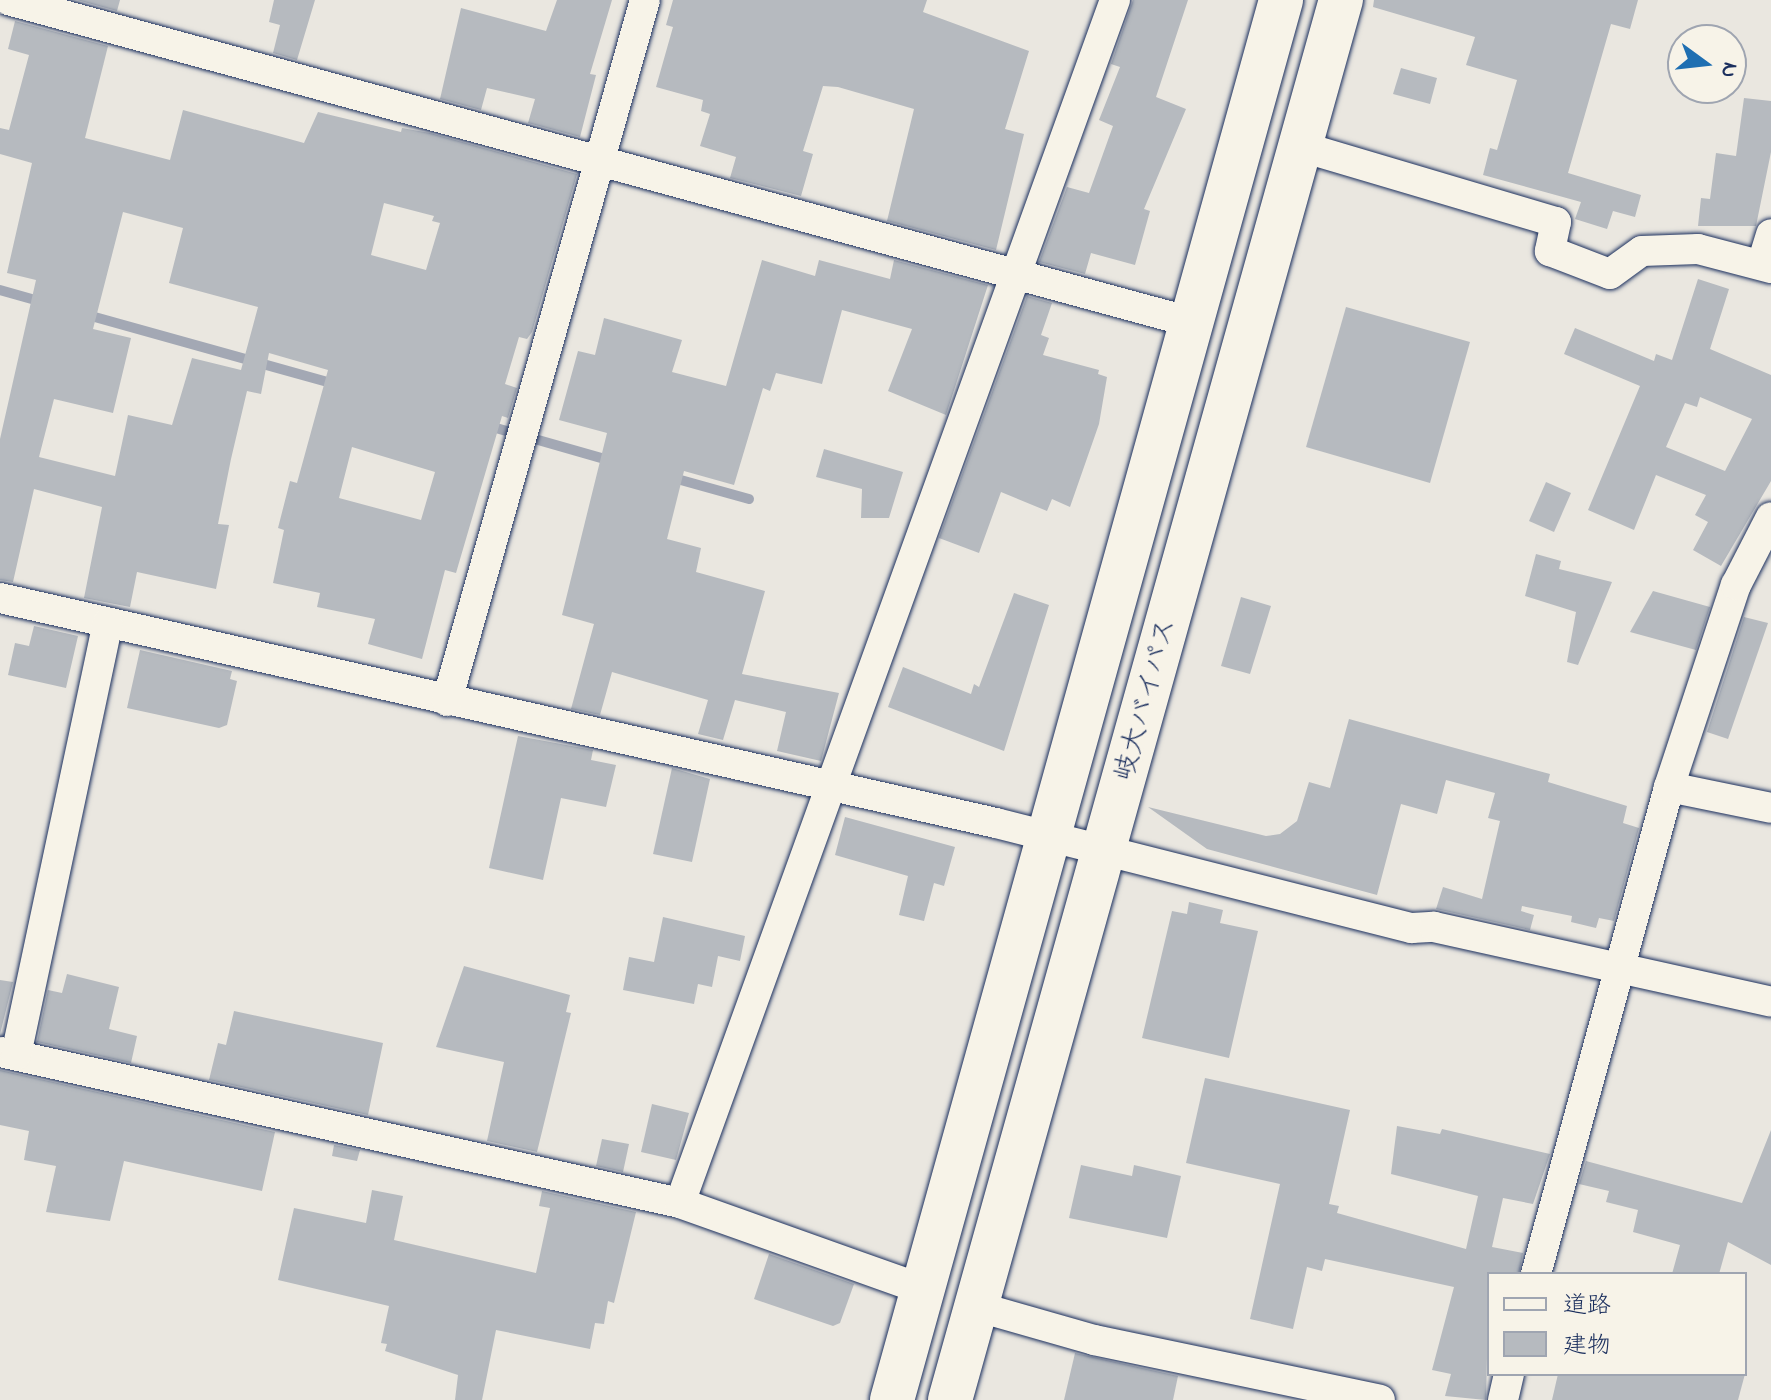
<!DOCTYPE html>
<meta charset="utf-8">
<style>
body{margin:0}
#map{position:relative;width:1771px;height:1400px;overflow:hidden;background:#eae7e0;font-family:"Indie Flower","Klee One",sans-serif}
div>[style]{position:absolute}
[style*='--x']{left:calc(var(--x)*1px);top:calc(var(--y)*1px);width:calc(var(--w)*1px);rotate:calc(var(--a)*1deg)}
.stream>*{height:10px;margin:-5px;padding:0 5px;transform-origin:5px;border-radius:5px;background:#a3a8b4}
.building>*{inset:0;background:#b6babf}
.roads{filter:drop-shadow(0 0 2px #1b2f5e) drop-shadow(0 0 2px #1b2f5e)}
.street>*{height:30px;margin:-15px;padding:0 15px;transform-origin:15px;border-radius:15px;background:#f7f3e8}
.highway>*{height:44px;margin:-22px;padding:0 22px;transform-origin:22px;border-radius:22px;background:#f7f3e8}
span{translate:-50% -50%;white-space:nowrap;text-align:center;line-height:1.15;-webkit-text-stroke:6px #f7f3e8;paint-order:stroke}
.street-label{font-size:28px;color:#1b2f5e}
.legend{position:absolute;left:1487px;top:1272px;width:260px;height:104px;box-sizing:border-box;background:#f7f3e8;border:2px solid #9fa5b1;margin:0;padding:10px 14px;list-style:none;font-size:24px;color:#1b2f5e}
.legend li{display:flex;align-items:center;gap:16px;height:40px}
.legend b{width:40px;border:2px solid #9fa5b1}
.north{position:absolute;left:1667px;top:24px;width:80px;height:80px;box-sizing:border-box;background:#f7f3e8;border:2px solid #9fa5b1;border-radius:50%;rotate:105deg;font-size:22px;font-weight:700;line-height:32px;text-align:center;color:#1b2f5e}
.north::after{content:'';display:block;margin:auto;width:28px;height:36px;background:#1f6fb2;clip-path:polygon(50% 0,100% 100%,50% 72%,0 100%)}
</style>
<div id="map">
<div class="stream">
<div style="--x:0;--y:290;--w:44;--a:15.9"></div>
<div style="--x:84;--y:314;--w:264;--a:15.6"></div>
<div style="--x:489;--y:426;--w:128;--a:15.9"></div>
<div style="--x:670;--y:477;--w:82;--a:15.6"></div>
</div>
<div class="building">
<div style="clip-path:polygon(77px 0,120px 0,117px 11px)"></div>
<div style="clip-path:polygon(274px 0,315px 0,297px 60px,273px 53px,280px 25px,269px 22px)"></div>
<div style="clip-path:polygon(557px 0,612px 0,590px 74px,596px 75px,580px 137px,528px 123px,535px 99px,487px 88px,481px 110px,440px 99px,461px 8px,546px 31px)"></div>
<div style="clip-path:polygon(673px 0,927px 0,923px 12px,1029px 51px,1005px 129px,1024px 134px,996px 250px,887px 221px,914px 109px,838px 87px,823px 86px,803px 151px,813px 154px,801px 196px,730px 178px,736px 157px,700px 146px,710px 114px,701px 111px,703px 100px,656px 87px,673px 27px,666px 25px)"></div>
<div style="clip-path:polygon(1133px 0,1188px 0,1156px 97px,1186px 109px,1144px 209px,1150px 211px,1135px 265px,1091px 253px,1085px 274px,1039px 262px,1067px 187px,1089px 193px,1113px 126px,1099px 120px,1120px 67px,1111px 64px)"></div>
<div style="clip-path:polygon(1374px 0,1638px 0,1630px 29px,1611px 24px,1568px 173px,1641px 195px,1635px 217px,1613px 211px,1607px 229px,1575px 219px,1581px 202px,1483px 175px,1490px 148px,1497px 150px,1517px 80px,1466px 65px,1475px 37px,1373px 7px)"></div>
<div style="clip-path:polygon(evenodd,15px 21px,108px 46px,85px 138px,170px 160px,183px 110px,304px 143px,318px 112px,401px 132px,402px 128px,430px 133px,577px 174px,532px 332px,527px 339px,519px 337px,505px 384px,517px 388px,508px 418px,502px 416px,456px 573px,445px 570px,422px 659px,368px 644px,375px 619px,317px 607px,320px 593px,273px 583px,284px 530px,278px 528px,290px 481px,297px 483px,328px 370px,269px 353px,261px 394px,247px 391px,231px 459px,218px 524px,229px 525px,216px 589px,137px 572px,130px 607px,84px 598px,102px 507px,34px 489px,13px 582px,0 580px,0 439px,36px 280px,7px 273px,32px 163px,0 154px,0 128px,9px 130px,29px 55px,8px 49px,15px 21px,384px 203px,434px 216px,432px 221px,440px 223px,426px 270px,371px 255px,384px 203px,15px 21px,123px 212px,183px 228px,169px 283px,258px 307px,241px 370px,192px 358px,172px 425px,128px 415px,115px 476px,39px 457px,54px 399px,113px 413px,131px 338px,93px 329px,123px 212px,15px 21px,352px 447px,435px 472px,421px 520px,339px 498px,352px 447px)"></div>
<div style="clip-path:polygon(1401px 68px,1437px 78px,1430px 104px,1393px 94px)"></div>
<div style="clip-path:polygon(1744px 98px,1771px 101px,1771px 152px,1756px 226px,1698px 226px,1701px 198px,1710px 199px,1716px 153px,1736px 156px)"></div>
<div style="clip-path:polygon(762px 260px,815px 276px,819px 260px,890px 279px,894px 260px,988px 285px,946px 415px,888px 391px,912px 329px,842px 310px,822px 384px,776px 373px,770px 391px,763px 388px,734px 485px,684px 471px,667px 539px,701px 548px,696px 572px,765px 591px,742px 674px,839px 693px,821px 761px,777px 751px,786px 712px,735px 700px,723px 740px,698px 734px,708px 700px,612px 672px,600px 715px,571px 709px,594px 624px,562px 615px,607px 433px,559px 420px,578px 351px,595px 355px,604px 318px,682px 340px,672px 372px,726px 386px)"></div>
<div style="clip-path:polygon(evenodd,1698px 279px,1729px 289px,1710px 349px,1771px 375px,1771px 481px,1721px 566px,1693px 550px,1708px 522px,1695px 515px,1706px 495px,1656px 475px,1634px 530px,1588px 510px,1640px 386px,1564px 354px,1575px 328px,1654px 361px,1656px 354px,1672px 360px,1698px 279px,1700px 397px,1752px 419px,1725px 471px,1666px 447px,1685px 403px,1697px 407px,1700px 397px)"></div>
<div style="clip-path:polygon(1027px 296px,1052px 303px,1041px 335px,1049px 338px,1043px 355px,1099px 370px,1098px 374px,1107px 377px,1099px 424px,1070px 507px,1052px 499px,1047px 511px,1001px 492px,979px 553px,939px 538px)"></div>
<div style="clip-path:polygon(1346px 307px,1470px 342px,1430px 483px,1306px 447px)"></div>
<div style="clip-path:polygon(824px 449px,903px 472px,889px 518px,861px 518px,862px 489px,816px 477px)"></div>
<div style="clip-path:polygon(1546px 482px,1571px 493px,1554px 532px,1529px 521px)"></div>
<div style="clip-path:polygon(1536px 554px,1561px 561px,1559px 569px,1612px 582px,1578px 665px,1567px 662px,1576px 612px,1525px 596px)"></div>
<div style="clip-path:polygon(1653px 591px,1710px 607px,1696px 650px,1630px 632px)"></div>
<div style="clip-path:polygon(1014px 593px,1049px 605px,1004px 751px,888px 707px,903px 667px,971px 694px,974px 684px,979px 687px)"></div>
<div style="clip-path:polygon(1241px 597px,1271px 606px,1250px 674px,1221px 666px)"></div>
<div style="clip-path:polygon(1744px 617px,1768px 623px,1728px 739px,1707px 732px)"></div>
<div style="clip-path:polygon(34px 626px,78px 636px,66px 688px,8px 675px,15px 643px,29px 646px)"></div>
<div style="clip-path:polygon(140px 650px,232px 671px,230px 679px,237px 681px,227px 725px,219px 728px,127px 708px)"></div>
<div style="clip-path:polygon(1349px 719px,1550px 774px,1548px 782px,1627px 806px,1623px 823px,1639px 828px,1614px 921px,1599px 918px,1596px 928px,1571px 922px,1572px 916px,1522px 906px,1521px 911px,1534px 915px,1530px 930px,1436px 909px,1443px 887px,1482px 899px,1500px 821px,1488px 818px,1495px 793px,1446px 780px,1437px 814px,1401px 804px,1377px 895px,1207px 849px,1148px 807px,1266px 836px,1280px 834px,1297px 821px,1309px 782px,1330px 788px)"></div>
<div style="clip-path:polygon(518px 736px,593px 750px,591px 760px,616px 765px,606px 807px,561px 798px,543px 880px,489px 868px)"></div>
<div style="clip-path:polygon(672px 768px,710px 779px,692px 862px,653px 854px)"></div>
<div style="clip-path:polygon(845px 817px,955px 847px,944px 886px,934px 883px,924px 921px,899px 915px,908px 876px,835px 855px)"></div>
<div style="clip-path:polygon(1189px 902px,1223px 910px,1220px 923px,1258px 931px,1229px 1058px,1142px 1038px,1172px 911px,1187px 914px)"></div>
<div style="clip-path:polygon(663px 917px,745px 936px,740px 961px,718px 956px,712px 987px,698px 984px,694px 1004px,623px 990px,629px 957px,654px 962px)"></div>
<div style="clip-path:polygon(464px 966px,570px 995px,566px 1012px,571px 1013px,537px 1152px,487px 1141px,504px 1062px,436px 1047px)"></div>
<div style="clip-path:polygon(67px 974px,119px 987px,109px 1029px,137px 1036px,131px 1063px,37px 1042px,48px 990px,62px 993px)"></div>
<div style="clip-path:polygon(0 980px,13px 982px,0 1034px)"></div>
<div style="clip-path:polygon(234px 1011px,383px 1043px,368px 1115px,209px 1080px,218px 1043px,226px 1045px)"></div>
<div style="clip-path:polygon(0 1070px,275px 1132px,262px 1191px,124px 1161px,110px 1221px,46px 1212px,56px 1166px,24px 1160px,29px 1131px,0 1125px)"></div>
<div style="clip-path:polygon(1205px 1078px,1350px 1110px,1329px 1204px,1339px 1206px,1337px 1213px,1466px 1249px,1478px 1196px,1391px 1174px,1397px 1126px,1440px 1134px,1442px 1129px,1550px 1154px,1533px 1204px,1503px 1198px,1492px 1247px,1523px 1253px,1519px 1274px,1489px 1274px,1486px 1400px,1445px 1396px,1451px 1374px,1432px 1370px,1454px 1287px,1325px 1259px,1322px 1271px,1307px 1267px,1293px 1329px,1250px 1319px,1280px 1184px,1186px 1163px)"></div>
<div style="clip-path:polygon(652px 1104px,689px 1113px,676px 1160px,641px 1152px)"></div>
<div style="clip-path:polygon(1771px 1130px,1771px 1265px,1728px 1242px,1719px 1274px,1672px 1274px,1680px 1245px,1633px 1232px,1638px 1210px,1606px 1202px,1609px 1191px,1579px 1184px,1586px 1161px,1742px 1203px)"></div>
<div style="clip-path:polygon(602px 1139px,629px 1144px,623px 1172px,596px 1166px)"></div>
<div style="clip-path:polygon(334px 1145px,360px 1150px,357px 1161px,332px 1156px)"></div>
<div style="clip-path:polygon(1081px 1165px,1132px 1176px,1134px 1165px,1181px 1176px,1167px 1238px,1069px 1218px)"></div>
<div style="clip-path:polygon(372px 1190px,403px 1196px,394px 1240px,536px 1273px,550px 1208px,539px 1206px,542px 1191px,636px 1212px,614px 1303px,608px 1301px,604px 1324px,595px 1323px,590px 1349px,496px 1330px,482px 1400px,455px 1400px,458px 1375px,385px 1351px,387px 1344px,381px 1343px,389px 1306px,278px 1280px,294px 1208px,366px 1223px)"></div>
<div style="clip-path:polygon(769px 1254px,854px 1284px,840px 1323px,833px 1326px,754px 1299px)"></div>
<div style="clip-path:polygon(1075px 1353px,1178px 1376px,1173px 1400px,1064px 1400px)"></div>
<div style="clip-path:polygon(1558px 1374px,1745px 1374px,1738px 1400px,1552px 1400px)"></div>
</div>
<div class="roads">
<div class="street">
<div style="--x:8;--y:0;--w:1226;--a:15.23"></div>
<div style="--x:1299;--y:146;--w:268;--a:16.5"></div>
<div style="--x:1556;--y:222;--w:30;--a:102"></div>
<div style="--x:1550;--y:251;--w:64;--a:21"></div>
<div style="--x:1610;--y:274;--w:39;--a:-36"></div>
<div style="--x:1642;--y:251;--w:56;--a:-2"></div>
<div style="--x:1698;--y:249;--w:75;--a:14.6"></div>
<div style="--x:1762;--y:264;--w:31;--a:-73"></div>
<div style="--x:0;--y:598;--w:1021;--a:12.73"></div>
<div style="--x:996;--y:823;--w:429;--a:14.2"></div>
<div style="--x:1412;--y:928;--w:22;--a:-3"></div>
<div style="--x:1434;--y:927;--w:345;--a:12.5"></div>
<div style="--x:447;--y:701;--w:728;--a:-74.23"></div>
<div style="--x:1669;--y:787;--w:104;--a:11.6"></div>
<div style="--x:0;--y:1052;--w:697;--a:12.52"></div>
<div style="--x:680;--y:1203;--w:257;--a:19.6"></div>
<div style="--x:16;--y:1055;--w:442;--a:-78"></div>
<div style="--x:680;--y:1203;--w:1279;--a:-70.12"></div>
<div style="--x:1536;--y:1274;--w:505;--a:-74.72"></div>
<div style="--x:1669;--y:787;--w:213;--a:-71.7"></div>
<div style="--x:1736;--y:585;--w:76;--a:-62.8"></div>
<div style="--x:975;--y:1306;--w:124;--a:15.9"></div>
<div style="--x:1094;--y:1340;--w:292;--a:11.8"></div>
<div style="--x:1503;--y:1400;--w:27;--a:-77"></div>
</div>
<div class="highway">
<div style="--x:892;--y:1400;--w:1453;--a:-74.47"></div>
<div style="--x:950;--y:1400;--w:1454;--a:-74.4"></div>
</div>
</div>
<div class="street-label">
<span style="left:1147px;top:700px;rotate:-75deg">岐大バイパス</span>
</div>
<ul class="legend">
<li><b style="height:10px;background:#f7f3e8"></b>道路</li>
<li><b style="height:22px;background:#b6babf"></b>建物</li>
</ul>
<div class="north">N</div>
</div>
